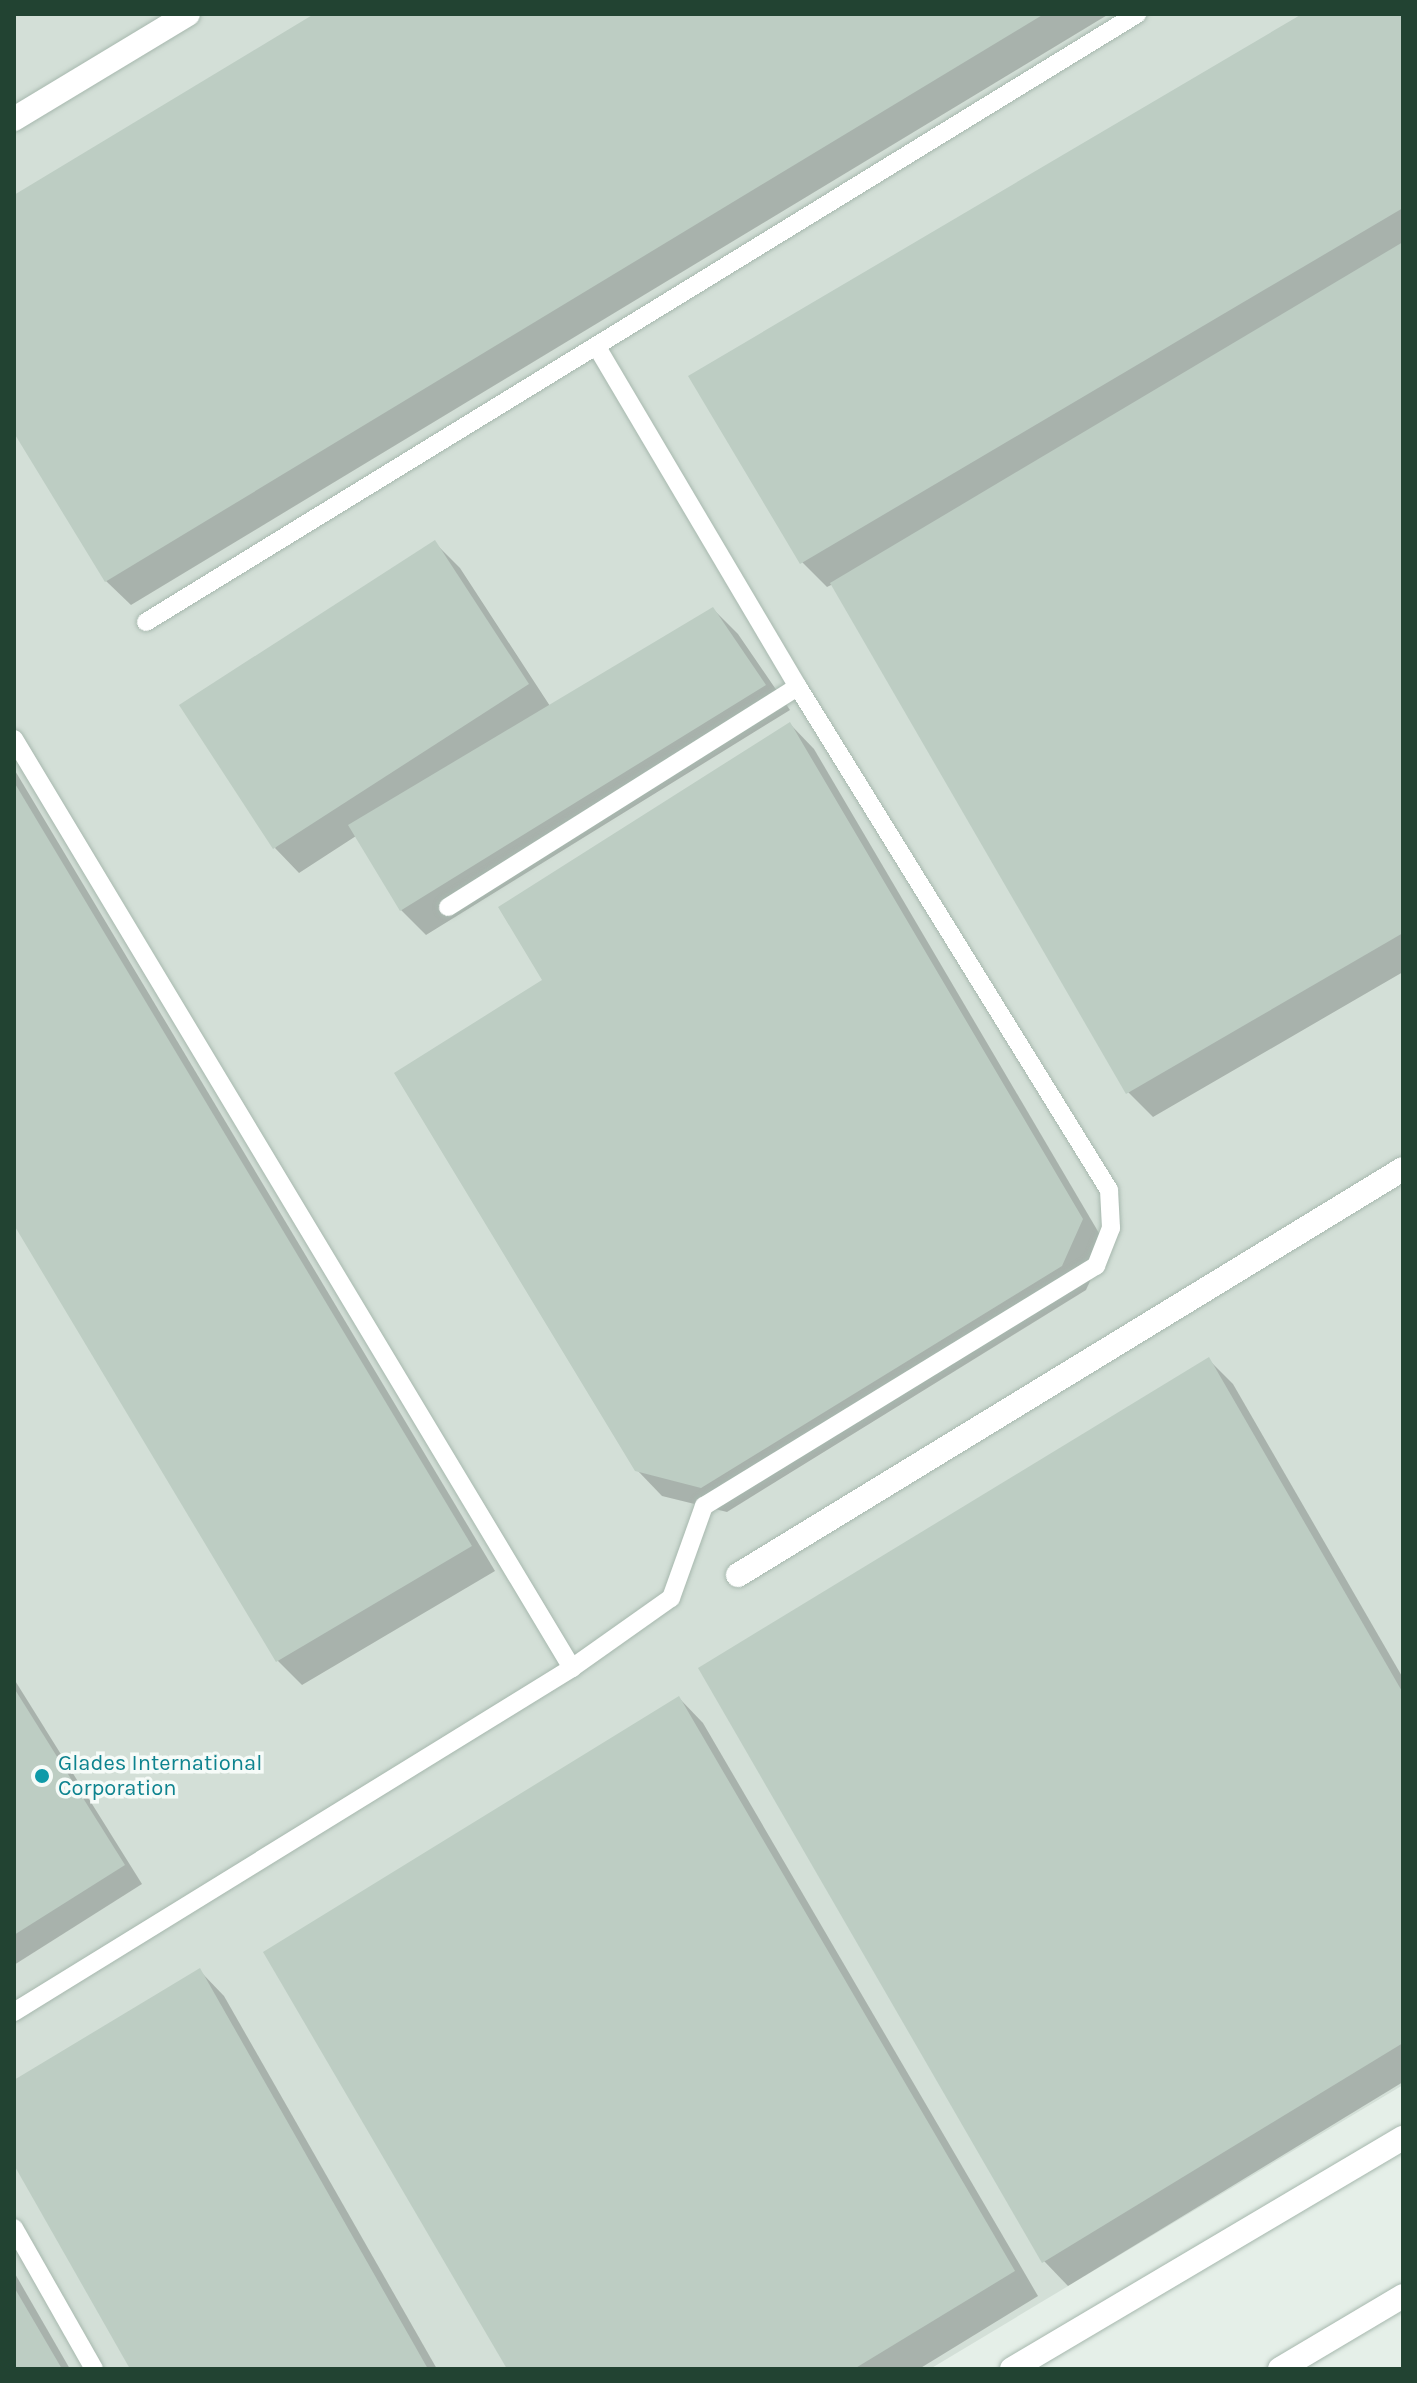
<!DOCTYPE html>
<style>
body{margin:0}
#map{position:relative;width:1417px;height:2383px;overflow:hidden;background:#e5efe8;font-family:Karla,sans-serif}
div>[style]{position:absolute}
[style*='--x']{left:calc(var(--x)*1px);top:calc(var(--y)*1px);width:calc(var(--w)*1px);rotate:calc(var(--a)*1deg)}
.built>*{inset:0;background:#d3dfd7}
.shadow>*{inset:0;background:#0003}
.building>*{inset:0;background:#bdcdc3}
.roads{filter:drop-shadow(0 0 2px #a7b8ae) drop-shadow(0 0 2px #a7b8ae)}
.lane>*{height:18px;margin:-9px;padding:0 9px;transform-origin:9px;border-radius:9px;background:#fff}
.street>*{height:24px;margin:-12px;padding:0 12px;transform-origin:12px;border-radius:12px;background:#fff}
.dots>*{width:22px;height:22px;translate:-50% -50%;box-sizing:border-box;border:4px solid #f6fbf8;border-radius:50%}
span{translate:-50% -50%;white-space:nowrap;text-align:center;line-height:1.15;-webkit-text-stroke:7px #f6fbf8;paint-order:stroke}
.culture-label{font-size:22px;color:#0d838f}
.left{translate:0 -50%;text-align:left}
.frame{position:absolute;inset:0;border:16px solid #224332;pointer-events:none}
</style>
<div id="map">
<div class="built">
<div style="clip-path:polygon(14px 14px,1403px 14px,1403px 2085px,930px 2369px,14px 2369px)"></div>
</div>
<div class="shadow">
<div style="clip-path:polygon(318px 14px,1109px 14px,131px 605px,106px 581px,14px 430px,14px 198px)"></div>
<div style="clip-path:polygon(1306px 14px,1403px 14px,1403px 972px,1153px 1117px,1128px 1092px,833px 584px,827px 587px,802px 562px)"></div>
<div style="clip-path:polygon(435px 543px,460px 568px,550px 706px,713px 609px,738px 634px,790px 710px,426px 935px,401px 910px,356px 836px,299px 873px,275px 848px)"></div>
<div style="clip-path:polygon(790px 724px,814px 749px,1106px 1245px,1086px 1290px,727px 1512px,662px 1496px,637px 1470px,544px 980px)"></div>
<div style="clip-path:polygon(14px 769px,495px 1571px,302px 1685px,277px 1660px,14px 1221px)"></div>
<div style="clip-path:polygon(1208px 1359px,1233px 1384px,1403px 1678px,1403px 2082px,1068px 2286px,1044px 2261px)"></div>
<div style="clip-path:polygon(14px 1679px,142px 1884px,14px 1965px)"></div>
<div style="clip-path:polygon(679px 1698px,703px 1723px,1038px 2296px,919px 2369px,510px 2369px)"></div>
<div style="clip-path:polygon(200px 1971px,224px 1996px,437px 2369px,132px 2369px,14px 2161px,14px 2082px)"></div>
<div style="clip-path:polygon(14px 2272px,70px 2369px,14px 2369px)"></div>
</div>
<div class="building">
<div style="clip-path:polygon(314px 14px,1044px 14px,105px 582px,14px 433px,14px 195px)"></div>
<div style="clip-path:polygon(1302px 14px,1403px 14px,1403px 208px,800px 564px,688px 376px)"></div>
<div style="clip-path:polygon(1403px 242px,1403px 933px,1126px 1094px,830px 583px)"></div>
<div style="clip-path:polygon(435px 540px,529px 684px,273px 849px,179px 705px)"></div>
<div style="clip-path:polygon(713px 607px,766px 685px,400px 911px,348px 825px)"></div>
<div style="clip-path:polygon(790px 722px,1083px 1219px,1062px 1266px,701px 1488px,635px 1471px,394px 1073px,542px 980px,498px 907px)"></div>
<div style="clip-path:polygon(14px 782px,472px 1546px,276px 1662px,14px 1225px)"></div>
<div style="clip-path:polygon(1209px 1357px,1403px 1693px,1403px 2043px,1042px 2263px,698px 1668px)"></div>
<div style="clip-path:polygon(14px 1688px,125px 1865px,14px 1935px)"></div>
<div style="clip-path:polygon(679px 1696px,1015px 2271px,854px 2369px,507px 2369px,263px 1952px)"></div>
<div style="clip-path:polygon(200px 1968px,428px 2369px,130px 2369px,14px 2165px,14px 2080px)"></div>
<div style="clip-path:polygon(14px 2287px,62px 2369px,14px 2369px)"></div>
</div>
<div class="roads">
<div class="lane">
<div style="--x:146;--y:622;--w:1163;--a:-31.53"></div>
<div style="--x:14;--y:739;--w:1084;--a:59.01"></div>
<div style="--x:448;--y:907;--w:413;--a:-32.2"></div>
<div style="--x:14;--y:2012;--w:656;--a:-31.65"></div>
<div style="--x:572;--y:1668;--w:121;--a:-35.3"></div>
<div style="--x:671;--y:1598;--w:98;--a:-70.3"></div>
<div style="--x:704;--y:1506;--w:460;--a:-31.5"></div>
<div style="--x:1096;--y:1266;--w:41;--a:-68.5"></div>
<div style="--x:1111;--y:1228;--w:38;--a:-93"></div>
<div style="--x:1109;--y:1190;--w:591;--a:-121.73"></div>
<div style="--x:798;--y:687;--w:396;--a:-120.6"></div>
<div style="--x:14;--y:2228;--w:162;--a:60.4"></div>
</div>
<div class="street">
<div style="--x:14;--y:119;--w:203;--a:-31.1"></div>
<div style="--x:738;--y:1575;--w:779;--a:-31.41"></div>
<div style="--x:1012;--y:2369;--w:454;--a:-30.6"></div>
<div style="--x:1280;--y:2369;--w:143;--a:-30.7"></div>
</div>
</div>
<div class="dots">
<div style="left:42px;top:1776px;background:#0f9aa8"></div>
</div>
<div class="culture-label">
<span class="left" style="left:58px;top:1776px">Glades International<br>Corporation</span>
</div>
<div class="frame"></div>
</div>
